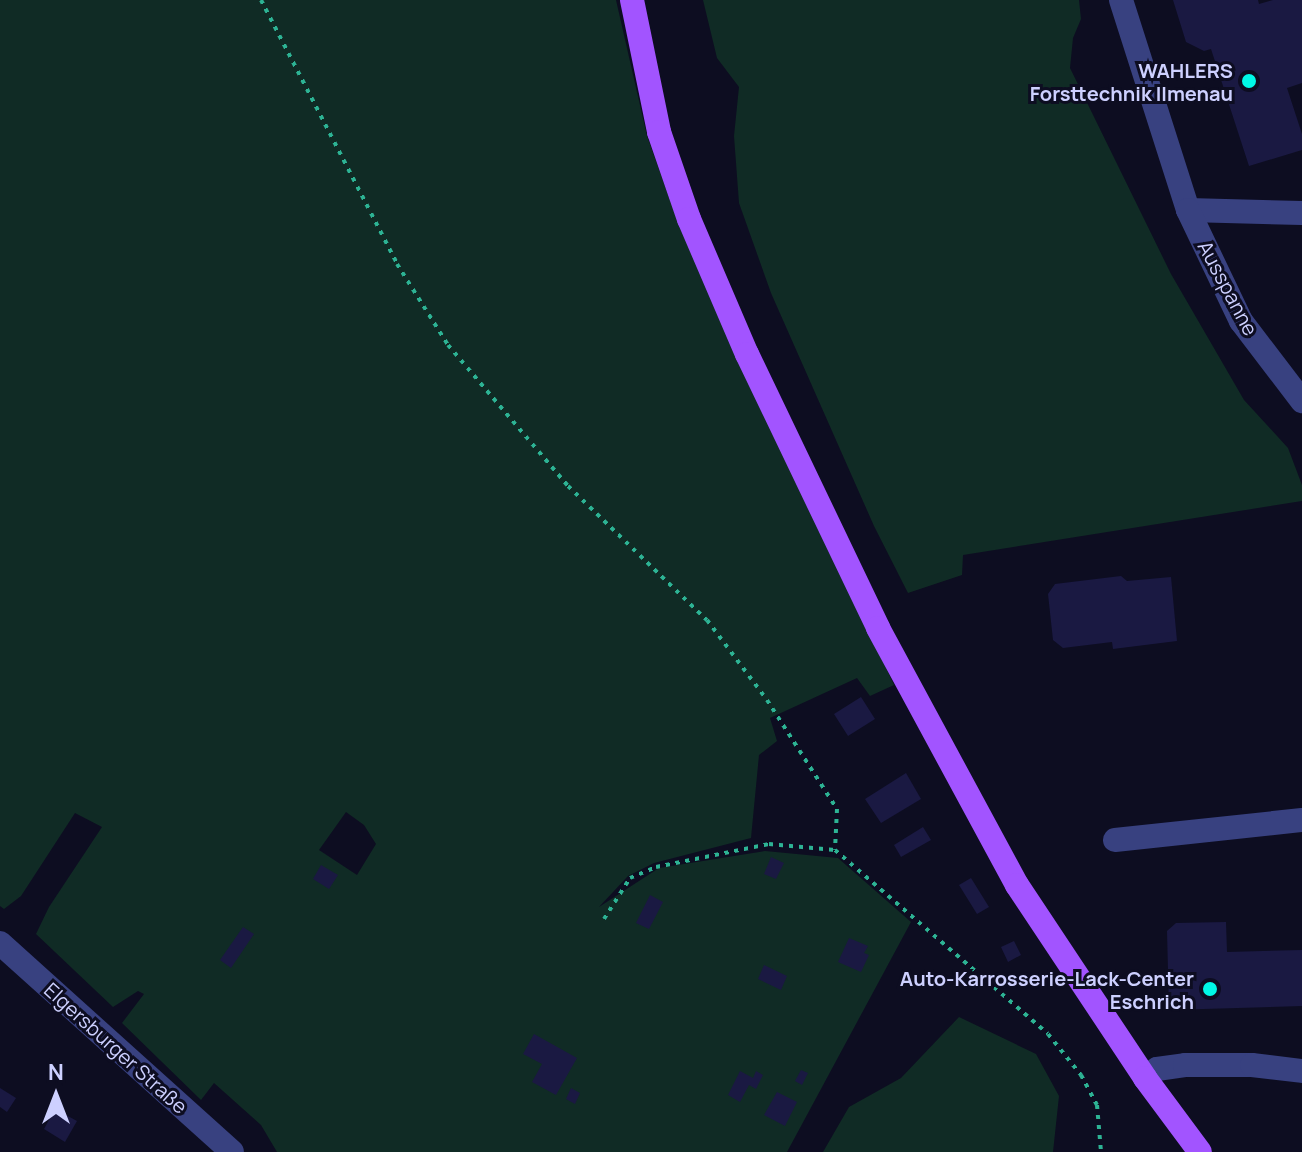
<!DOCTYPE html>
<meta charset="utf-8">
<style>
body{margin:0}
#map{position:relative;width:1302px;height:1152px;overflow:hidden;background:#0d0d21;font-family:Manrope,sans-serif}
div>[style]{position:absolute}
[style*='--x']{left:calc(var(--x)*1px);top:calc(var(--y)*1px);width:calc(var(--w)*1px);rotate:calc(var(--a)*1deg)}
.green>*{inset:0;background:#102b25}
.building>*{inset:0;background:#1a1942}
.path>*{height:4px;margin-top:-2px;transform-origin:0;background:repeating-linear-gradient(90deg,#2db394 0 4px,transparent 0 10px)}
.minor>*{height:24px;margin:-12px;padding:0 12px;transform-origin:12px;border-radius:12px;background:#384180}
.major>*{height:24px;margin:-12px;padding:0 12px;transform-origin:12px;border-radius:12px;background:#a254ff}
.dots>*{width:22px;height:22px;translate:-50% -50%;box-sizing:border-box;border:4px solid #0d0d21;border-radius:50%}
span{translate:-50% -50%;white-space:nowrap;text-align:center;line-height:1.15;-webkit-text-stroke:6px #0d0d21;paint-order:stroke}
.poi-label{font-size:20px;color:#cdd0ff;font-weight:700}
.right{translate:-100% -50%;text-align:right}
.street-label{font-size:20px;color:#cdd0ff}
.north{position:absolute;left:16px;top:1056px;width:80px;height:80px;-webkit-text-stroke:6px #0d0d21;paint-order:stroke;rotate:0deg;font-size:22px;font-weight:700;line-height:32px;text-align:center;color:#cdd0ff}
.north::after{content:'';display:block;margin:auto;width:28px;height:36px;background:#cdd0ff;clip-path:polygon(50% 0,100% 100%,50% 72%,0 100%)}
</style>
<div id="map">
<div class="green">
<div style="clip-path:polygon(evenodd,0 0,616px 0,647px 136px,676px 217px,894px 685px,870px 696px,857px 678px,770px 718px,777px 741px,759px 755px,751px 838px,654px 863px,628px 876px,599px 907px,659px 868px,765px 851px,838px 858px,911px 922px,787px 1152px,277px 1152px,261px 1125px,214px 1083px,201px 1100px,122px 1023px,144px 994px,138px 991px,113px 1007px,36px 934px,49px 907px,102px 827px,75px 813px,21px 896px,4px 909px,0 906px,0 0,346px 812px,364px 825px,376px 844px,357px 875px,319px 850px,346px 812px)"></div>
<div style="clip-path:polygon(703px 0,1079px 0,1081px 19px,1073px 38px,1070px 68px,1171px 274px,1244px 400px,1288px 448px,1302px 485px,1302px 501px,963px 555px,962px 575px,908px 593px,874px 526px,771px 293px,739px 203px,734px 136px,739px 87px,717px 58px)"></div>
<div style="clip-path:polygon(959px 1017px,1036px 1054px,1059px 1096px,1053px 1152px,823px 1152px,849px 1107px,901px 1078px)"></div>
</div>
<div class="building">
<div style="clip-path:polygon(1173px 0,1258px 0,1259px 4px,1273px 0,1302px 0,1302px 83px,1287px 88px,1302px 134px,1302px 150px,1249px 166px,1211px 49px,1204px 51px,1186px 42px)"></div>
<div style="clip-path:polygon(1121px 576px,1127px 581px,1171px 577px,1177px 641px,1113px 649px,1112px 642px,1063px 648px,1053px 640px,1048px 594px,1055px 584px)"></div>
<div style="clip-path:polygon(861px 697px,875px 719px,848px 736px,834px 714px)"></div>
<div style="clip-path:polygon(906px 773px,921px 799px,881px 823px,865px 799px)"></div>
<div style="clip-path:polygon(923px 827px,931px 840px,901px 857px,894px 845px)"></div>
<div style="clip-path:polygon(771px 857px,784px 863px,776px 879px,764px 874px)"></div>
<div style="clip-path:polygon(321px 865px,338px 875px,329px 889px,313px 879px)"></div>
<div style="clip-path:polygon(971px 878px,989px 907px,977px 914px,959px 885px)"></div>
<div style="clip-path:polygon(650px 895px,663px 902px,649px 929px,636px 923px)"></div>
<div style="clip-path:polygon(1226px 922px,1227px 952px,1302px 950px,1302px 1006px,1169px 1010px,1167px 931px,1176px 923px)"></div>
<div style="clip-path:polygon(243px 927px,254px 934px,231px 968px,220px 960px)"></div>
<div style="clip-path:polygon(849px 938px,868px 946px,864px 953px,869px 955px,861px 972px,838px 962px)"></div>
<div style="clip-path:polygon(1014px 941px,1021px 955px,1008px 962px,1001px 947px)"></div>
<div style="clip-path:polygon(764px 965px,787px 976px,781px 990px,758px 979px)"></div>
<div style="clip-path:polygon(534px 1034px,577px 1058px,556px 1095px,532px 1082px,542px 1064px,523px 1054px)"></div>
<div style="clip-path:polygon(801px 1070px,808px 1073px,802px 1085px,795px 1081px)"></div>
<div style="clip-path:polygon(740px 1071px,753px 1078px,756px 1071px,763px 1075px,756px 1089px,749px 1085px,740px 1102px,728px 1095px)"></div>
<div style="clip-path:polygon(0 1088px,16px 1098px,7px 1112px,0 1107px)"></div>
<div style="clip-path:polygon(571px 1088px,580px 1093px,575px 1104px,566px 1099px)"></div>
<div style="clip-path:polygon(777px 1092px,797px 1102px,785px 1126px,764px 1115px)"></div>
<div style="clip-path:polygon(55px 1109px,77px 1121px,65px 1142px,44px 1129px)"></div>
</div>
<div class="path">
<div style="--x:261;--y:0;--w:297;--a:62.7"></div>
<div style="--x:397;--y:264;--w:96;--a:57.8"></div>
<div style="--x:448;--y:345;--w:185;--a:49.6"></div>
<div style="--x:568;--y:486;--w:193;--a:44"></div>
<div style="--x:707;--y:620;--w:100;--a:53.1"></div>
<div style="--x:767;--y:700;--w:130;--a:57.3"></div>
<div style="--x:837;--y:809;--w:41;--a:92.8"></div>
<div style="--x:604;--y:919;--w:49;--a:-57.6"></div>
<div style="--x:630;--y:878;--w:28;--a:-23"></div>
<div style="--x:656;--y:867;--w:115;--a:-11.5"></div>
<div style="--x:769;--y:844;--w:66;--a:5.2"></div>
<div style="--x:835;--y:850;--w:281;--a:40.8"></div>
<div style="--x:1048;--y:1034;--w:53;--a:51.2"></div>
<div style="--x:1081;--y:1075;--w:34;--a:62"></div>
<div style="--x:1097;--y:1105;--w:47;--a:85.1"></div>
</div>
<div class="minor">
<div style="--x:1121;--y:0;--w:220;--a:72.3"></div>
<div style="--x:1188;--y:210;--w:114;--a:1.5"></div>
<div style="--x:1188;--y:210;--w:123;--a:64.5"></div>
<div style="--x:1241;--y:321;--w:101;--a:52.7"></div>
<div style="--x:1115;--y:840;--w:188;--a:-6.1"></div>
<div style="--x:0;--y:943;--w:312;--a:42"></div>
<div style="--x:1145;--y:1078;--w:15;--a:-37"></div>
<div style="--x:1157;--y:1069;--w:28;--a:-8"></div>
<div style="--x:1185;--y:1065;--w:67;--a:0"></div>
<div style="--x:1252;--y:1065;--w:50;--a:6.8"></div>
</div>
<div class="major">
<div style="--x:632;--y:0;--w:135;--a:78.4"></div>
<div style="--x:659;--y:132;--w:92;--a:71"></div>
<div style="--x:689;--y:219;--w:147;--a:66.8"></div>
<div style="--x:747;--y:354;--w:304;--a:64.4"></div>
<div style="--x:878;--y:628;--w:292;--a:61.6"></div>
<div style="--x:1017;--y:885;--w:232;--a:56.4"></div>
<div style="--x:1145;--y:1078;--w:92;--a:53.4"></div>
</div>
<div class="dots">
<div style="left:1249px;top:81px;background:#00f8e7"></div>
<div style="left:1210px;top:989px;background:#00f8e7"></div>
</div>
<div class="poi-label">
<span class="right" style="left:1233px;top:82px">WAHLERS<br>Forsttechnik Ilmenau</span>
<span class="right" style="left:1194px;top:990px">Auto-Karrosserie-Lack-Center<br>Eschrich</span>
</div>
<div class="street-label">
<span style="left:1228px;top:288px;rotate:62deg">Ausspanne</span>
<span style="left:116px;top:1048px;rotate:42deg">Elgersburger Straße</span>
</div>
<div class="north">N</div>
</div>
